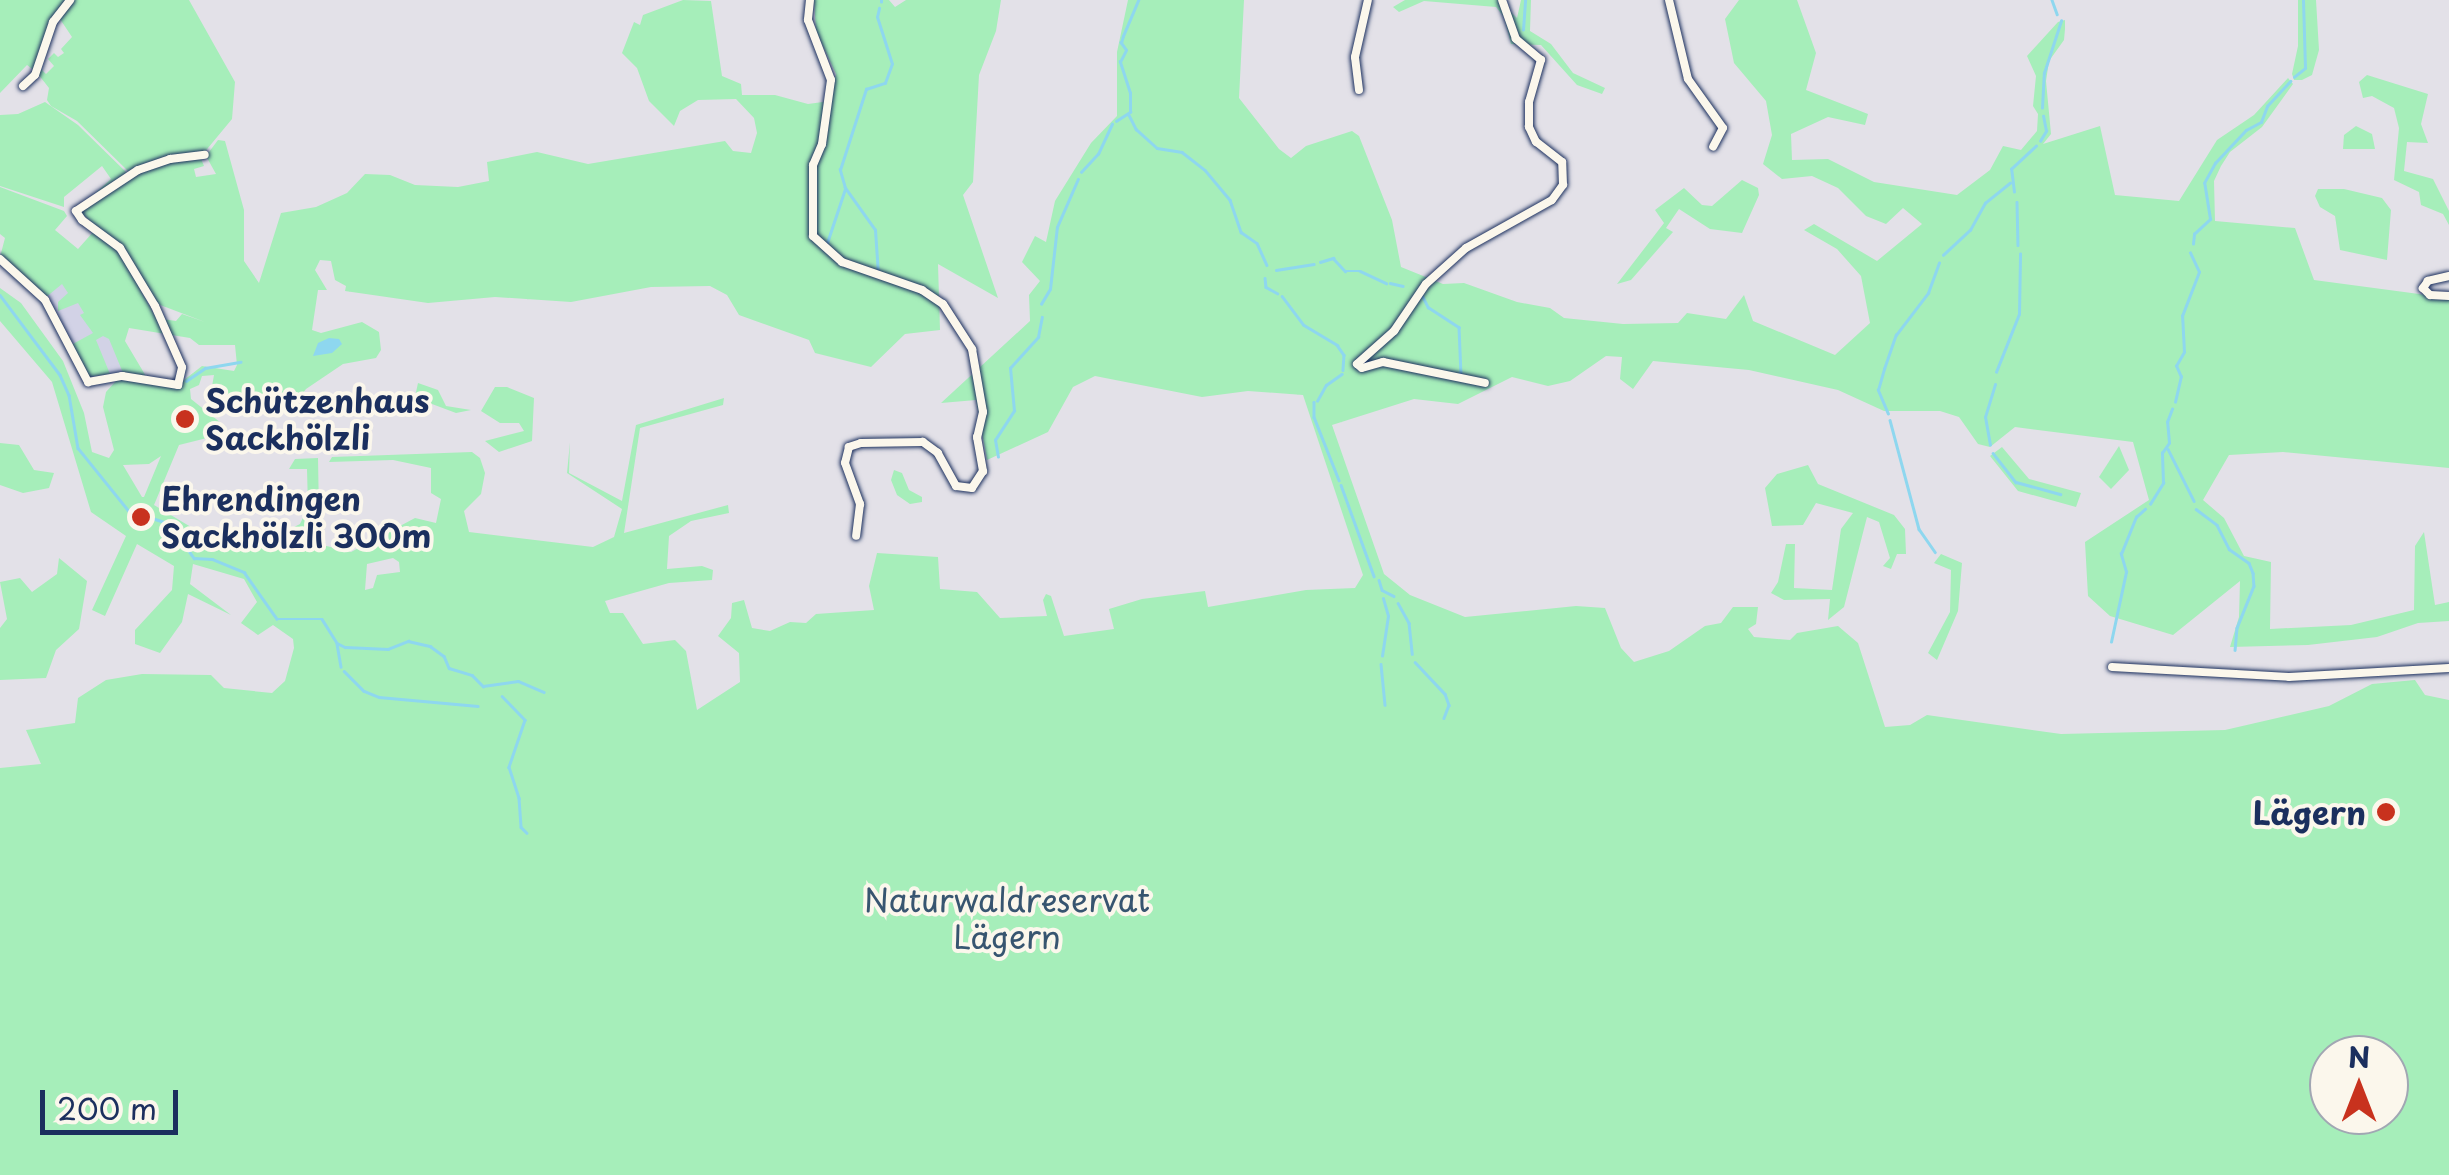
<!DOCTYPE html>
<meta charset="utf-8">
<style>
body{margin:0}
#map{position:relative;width:2449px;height:1175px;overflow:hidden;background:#e3e1e8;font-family:"Playpen Sans",sans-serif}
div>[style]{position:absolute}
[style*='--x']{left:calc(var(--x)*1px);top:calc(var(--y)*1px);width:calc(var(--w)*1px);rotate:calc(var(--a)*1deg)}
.built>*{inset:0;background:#d2d2e6}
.green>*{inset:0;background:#a6eeba}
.water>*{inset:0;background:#8ed7ef}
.stream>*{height:2.5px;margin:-1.25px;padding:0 1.25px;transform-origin:1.25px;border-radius:1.25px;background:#8ed7ef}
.roads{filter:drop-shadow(0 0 2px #1b2f5e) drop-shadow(0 0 2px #1b2f5e)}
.minor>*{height:8px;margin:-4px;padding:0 4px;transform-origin:4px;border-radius:4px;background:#fbf7ec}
.dots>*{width:28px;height:28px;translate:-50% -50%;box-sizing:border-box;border:5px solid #fbf7ec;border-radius:50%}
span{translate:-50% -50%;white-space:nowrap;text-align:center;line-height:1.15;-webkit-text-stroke:8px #fbf7ec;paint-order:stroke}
.poi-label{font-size:32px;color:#1b2f5e;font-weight:700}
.left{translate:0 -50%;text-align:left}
.right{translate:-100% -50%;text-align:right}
.park-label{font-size:32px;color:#375570}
.north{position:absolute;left:2309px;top:1035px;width:100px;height:100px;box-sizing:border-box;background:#fbf7ec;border:2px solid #a1a7b3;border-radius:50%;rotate:0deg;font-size:28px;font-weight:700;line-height:40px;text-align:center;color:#1b2f5e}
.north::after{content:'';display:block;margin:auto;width:35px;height:45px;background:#c8321e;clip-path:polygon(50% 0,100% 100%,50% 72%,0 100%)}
.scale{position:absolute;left:40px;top:1090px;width:138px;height:45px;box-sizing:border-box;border:5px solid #1b2f5e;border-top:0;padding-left:12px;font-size:30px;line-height:35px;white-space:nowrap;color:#1b2f5e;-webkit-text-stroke:8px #fbf7ec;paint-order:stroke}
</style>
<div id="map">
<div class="built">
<div style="clip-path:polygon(62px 283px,101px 304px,128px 367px,123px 373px,90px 380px,45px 297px)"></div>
</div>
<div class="green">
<div style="clip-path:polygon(0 0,67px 0,35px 71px,27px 65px,0 93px)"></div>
<div style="clip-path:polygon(72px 0,189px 0,235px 82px,232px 119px,203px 154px,129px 172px,77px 121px,51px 106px,47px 100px,49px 88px,38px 74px,40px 68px,46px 74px,54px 66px,48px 59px,54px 53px,58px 57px,64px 53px,61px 49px,72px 37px,58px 16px)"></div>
<div style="clip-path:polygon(evenodd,683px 0,711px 1px,722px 76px,741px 84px,742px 95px,775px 95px,808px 104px,830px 101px,836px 74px,816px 31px,814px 0,889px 0,895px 7px,906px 0,1001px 0,996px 31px,979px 75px,973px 182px,963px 195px,998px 298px,938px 264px,940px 330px,905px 334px,871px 367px,815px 353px,809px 340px,739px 315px,727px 295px,710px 286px,651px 287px,571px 302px,495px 297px,428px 303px,345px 291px,346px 286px,335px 280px,331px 261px,320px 260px,315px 270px,327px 290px,318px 290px,312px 330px,321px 333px,362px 322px,379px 332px,381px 350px,376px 358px,343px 364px,306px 389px,294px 405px,273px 409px,211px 392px,214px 375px,202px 376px,199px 385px,190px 389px,191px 399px,226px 427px,227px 433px,179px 445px,154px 505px,201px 533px,290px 529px,300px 524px,308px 507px,307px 469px,289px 469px,295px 459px,318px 458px,319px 513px,298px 539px,351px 552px,415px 518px,436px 523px,441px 499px,431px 493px,431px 468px,393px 460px,329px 462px,332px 457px,472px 452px,480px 458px,485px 473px,481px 494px,464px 511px,469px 532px,593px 547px,614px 537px,622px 509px,567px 473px,570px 442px,569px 473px,622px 501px,636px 425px,724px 398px,723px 405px,640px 428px,624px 533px,728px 505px,729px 513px,691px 521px,669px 536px,667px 569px,702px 566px,713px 570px,712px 580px,669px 583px,605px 601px,610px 613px,623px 613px,643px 644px,675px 640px,686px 651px,697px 710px,740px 682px,739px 653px,718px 636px,731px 618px,732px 603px,744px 600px,752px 628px,770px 631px,790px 622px,806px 623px,816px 614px,874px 610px,869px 586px,877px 553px,938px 557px,940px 589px,977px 592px,1000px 618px,1047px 616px,1043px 600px,1046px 594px,1051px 596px,1064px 636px,1114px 629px,1109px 609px,1142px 599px,1205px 591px,1208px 607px,1306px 590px,1355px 588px,1363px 575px,1303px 395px,1248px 391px,1202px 397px,1095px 376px,1073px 387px,1048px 432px,987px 460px,976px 400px,941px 403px,1030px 321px,1029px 295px,1040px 281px,1022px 262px,1035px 236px,1046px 242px,1055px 201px,1091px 143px,1117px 116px,1117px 52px,1128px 0,1244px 0,1239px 98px,1279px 149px,1291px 158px,1306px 146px,1352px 131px,1359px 136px,1392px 220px,1401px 267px,1443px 284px,1464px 283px,1517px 302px,1550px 308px,1564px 318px,1623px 324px,1678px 323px,1687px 313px,1726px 319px,1744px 295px,1753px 321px,1835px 355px,1870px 323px,1861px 276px,1837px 249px,1804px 230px,1814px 224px,1877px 261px,1922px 224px,1903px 208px,1886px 224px,1866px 216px,1838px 188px,1812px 176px,1782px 179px,1763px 164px,1772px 135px,1766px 101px,1734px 63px,1725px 19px,1739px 0,1797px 0,1816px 53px,1806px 90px,1868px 114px,1865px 125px,1828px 117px,1791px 134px,1792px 160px,1828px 159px,1874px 182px,1957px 195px,1990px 170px,2003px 146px,2021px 150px,2037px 131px,2038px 114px,2033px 106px,2036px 76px,2027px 56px,2058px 22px,2065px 20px,2065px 29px,2064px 40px,2049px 61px,2046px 81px,2051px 134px,2043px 144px,2100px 126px,2115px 195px,2179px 201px,2217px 140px,2254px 115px,2288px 78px,2293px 84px,2262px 127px,2230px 152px,2221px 166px,2214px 181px,2215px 221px,2295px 228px,2314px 280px,2449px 298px,2449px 468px,2283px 452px,2229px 455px,2203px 500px,2224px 518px,2244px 556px,2271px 562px,2270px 629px,2351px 625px,2414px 610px,2415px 546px,2424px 532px,2435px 605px,2449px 602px,2449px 621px,2418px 623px,2377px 637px,2308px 645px,2230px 647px,2239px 617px,2240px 581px,2173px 635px,2110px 616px,2088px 596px,2085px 542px,2149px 500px,2133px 442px,2015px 427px,1990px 447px,1978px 444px,1959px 417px,1940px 411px,1884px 411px,1838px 390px,1749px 370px,1653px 361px,1633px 389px,1620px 379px,1622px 357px,1606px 356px,1570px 381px,1548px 386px,1512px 377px,1458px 404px,1414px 399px,1332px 425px,1384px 574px,1410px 595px,1465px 617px,1576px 606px,1605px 608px,1621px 648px,1634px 662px,1669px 651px,1705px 626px,1721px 623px,1733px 607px,1758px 607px,1756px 624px,1748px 629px,1754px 637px,1790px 640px,1797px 633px,1838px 626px,1858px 643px,1885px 727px,1910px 725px,1927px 715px,2061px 734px,2225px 730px,2329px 706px,2372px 684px,2415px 680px,2425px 695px,2449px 700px,2449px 1175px,0 1175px,0 768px,41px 764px,26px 730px,75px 723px,78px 698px,106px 680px,142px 674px,211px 675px,224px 688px,272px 693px,285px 681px,294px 648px,293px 639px,273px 625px,258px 635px,241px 623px,257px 602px,244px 579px,193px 564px,190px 584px,231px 615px,188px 594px,182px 622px,160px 653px,135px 644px,135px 630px,172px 590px,174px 566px,137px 544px,105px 616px,92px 610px,126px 536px,91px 512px,52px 382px,0 321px,0 288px,21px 303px,63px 361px,84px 413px,92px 452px,109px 458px,114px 450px,103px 407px,106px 392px,123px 373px,109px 339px,103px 336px,96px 340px,110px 374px,87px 377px,71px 345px,93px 333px,80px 315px,84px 313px,78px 303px,58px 311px,58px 302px,68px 293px,62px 284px,45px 298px,0 257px,5px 238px,0 234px,0 187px,64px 211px,67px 216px,55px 230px,78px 249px,94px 231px,117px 247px,156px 318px,176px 321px,182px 314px,205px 322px,155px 303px,120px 247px,78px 210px,129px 176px,182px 158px,200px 156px,204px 166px,194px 169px,196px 177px,216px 174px,206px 156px,218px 140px,225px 141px,244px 210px,244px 261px,259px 283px,281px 213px,316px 207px,347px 193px,365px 174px,390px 175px,415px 185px,458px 187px,489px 181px,487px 162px,537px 152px,588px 164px,725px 141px,733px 151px,751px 153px,757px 133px,754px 118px,736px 99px,698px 100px,680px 111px,674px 126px,649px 101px,637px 68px,622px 53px,634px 22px,640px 25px,643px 15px,683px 0,129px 328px,190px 338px,199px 345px,235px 345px,237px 365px,234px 371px,202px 366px,175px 387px,147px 378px,125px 341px,129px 328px,683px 0,161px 456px,144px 497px,142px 497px,123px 465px,149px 464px,161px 456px,683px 0,393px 558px,399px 562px,400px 572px,377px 575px,373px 588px,365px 590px,367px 564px,393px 558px,683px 0,2329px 1055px,2389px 1055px,2389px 1115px,2329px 1115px,2329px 1055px)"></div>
<div style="clip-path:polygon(1405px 0,1499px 0,1517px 18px,1521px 0,1531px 0,1530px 31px,1551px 44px,1573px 73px,1605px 88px,1602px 94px,1577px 85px,1541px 45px,1511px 44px,1504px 17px,1496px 7px,1424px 1px,1399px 12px,1393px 7px)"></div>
<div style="clip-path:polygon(2298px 0,2316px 0,2319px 50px,2312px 75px,2302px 80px,2294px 80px,2292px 74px,2298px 46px)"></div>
<div style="clip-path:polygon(2367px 75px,2428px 94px,2421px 124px,2428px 143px,2407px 142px,2404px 171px,2433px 179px,2449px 211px,2449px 225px,2443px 214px,2421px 205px,2419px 192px,2394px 180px,2399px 128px,2394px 108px,2372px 96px,2363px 98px,2359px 82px)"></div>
<div style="clip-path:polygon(45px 102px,78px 125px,127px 173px,91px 197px,111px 179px,102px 166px,64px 197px,64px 207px,0 186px,0 115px,18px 114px)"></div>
<div style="clip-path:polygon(2356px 126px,2372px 134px,2375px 149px,2343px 149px,2344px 135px)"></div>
<div style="clip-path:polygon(1742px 180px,1758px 188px,1759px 195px,1742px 233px,1710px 229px,1679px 209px,1666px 228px,1673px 232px,1631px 280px,1617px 284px,1664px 223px,1655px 210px,1684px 188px,1702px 205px,1712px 206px)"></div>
<div style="clip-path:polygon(2318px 189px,2344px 189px,2382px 198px,2391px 210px,2387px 260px,2340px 250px,2335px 216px,2320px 207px,2315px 196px)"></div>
<div style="clip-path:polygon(418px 383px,438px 390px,446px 406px,471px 410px,456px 413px,432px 404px,413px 406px)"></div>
<div style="clip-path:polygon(495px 387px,507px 387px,534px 398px,532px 441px,499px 452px,485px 441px,524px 431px,519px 423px,500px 423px,481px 411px)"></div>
<div style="clip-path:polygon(0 443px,19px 445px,34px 470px,54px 473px,49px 488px,23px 493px,0 485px)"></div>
<div style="clip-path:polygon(2119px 446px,2129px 470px,2111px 489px,2099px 477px)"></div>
<div style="clip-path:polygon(2002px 447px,2029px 479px,2081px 493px,2076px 507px,2018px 491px,1990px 456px)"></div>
<div style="clip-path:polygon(1808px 465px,1818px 484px,1894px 515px,1905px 529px,1906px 554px,1897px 554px,1891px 569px,1883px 566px,1890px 558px,1879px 522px,1867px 517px,1844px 607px,1828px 620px,1830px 599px,1784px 600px,1771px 593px,1778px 582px,1786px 544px,1795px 544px,1794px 588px,1832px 590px,1841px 529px,1853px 513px,1816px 503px,1803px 525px,1772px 526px,1765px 488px,1777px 474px)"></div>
<div style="clip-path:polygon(894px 470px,902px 473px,909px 490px,922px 497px,922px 502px,910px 504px,897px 495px,891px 480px)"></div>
<div style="clip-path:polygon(1941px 554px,1962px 563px,1958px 611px,1937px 660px,1928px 653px,1950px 612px,1951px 570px,1934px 563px)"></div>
<div style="clip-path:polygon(59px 558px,87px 581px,79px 629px,56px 650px,46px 678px,0 680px,0 628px,7px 619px,0 582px,20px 578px,32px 592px,57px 574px)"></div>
</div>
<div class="water">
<div style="clip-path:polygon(329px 338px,339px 339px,342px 344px,332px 353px,313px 356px,318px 343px)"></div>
</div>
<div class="stream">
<div style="--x:2052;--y:0;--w:15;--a:70"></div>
<div style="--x:881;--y:2;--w:2;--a:-90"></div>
<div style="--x:1523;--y:30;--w:30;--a:-86"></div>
<div style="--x:2294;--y:77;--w:14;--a:-39"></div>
<div style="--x:2305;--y:68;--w:68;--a:-91.7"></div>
<div style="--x:2042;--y:108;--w:35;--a:-87"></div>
<div style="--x:2044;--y:73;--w:55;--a:-71.9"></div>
<div style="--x:1129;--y:115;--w:16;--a:63"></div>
<div style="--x:1136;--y:129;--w:28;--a:42"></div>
<div style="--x:1157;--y:148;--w:25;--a:9"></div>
<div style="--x:1182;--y:152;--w:29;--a:38"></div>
<div style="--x:1205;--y:170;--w:39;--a:50"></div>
<div style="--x:1230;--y:200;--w:34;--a:71"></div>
<div style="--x:1241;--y:232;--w:19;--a:35"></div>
<div style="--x:1257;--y:243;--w:24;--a:66"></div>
<div style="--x:1116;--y:121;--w:17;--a:-33"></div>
<div style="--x:1130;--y:112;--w:19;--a:-90"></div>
<div style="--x:1130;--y:93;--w:33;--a:-108"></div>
<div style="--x:1120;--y:62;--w:13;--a:-63"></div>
<div style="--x:1126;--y:50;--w:9;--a:-126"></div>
<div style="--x:1121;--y:43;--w:7;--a:-74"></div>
<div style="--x:1123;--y:36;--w:39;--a:-67"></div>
<div style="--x:2040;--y:141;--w:12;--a:-59"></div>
<div style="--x:2046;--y:131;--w:15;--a:-101"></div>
<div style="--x:1081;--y:172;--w:25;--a:-47"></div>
<div style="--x:1098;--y:154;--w:33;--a:-65"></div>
<div style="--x:2014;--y:192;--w:23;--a:-97"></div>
<div style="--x:2011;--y:169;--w:34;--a:-43"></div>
<div style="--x:2017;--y:202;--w:43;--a:88.7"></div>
<div style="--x:2193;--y:244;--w:10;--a:-84"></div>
<div style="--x:2194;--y:234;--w:22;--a:-43"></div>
<div style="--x:2210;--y:219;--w:36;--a:-99"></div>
<div style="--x:2204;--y:183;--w:23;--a:-61"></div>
<div style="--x:2215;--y:163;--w:45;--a:-46.8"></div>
<div style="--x:2246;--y:130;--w:17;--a:-28"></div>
<div style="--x:2261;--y:122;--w:17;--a:-69"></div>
<div style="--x:2267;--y:106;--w:34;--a:-47"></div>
<div style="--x:826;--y:246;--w:60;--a:-71.6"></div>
<div style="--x:1943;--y:255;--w:37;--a:-43"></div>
<div style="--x:1970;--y:230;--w:31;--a:-61"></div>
<div style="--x:1985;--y:203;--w:32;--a:-39"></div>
<div style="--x:1320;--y:262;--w:14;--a:-17"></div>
<div style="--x:1333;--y:258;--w:18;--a:47"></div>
<div style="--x:1345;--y:271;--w:15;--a:0"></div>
<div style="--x:1360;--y:271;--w:29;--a:25"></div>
<div style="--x:1276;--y:270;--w:38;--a:-9"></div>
<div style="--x:878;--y:274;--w:44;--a:-93.9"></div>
<div style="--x:875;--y:230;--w:52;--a:-125.5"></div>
<div style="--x:845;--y:188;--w:19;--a:-106"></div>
<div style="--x:840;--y:170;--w:85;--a:-72.2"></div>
<div style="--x:866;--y:89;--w:20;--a:-18"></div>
<div style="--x:885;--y:83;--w:20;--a:-70"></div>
<div style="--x:892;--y:64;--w:49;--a:-107.7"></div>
<div style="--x:877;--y:17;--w:9;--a:-77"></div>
<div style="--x:1265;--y:278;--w:9;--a:84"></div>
<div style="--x:1266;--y:287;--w:13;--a:29"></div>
<div style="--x:1390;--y:283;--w:13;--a:13"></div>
<div style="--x:1421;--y:293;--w:16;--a:63"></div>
<div style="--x:1428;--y:307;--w:37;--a:33"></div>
<div style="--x:1459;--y:327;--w:48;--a:87.6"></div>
<div style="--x:0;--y:295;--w:100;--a:53.1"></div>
<div style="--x:60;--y:375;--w:22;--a:66"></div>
<div style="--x:69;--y:395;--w:54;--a:80.4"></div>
<div style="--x:78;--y:448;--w:80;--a:51.1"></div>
<div style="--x:128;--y:510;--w:44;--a:18.4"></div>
<div style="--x:170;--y:524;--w:42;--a:54.8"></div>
<div style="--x:194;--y:558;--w:18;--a:3"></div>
<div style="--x:212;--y:559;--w:35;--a:22"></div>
<div style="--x:244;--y:572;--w:57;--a:54.9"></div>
<div style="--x:277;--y:619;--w:45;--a:0"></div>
<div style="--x:322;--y:619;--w:28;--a:58"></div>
<div style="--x:337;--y:643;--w:9;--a:27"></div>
<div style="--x:345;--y:647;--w:43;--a:2.7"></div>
<div style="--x:388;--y:649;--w:22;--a:-22"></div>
<div style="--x:408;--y:641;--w:23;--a:13"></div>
<div style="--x:430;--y:646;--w:17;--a:36"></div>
<div style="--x:444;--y:656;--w:13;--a:67"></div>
<div style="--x:449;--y:668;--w:24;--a:17"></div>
<div style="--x:472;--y:675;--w:16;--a:45"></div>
<div style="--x:483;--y:686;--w:35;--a:-8"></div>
<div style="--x:518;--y:681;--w:28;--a:23"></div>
<div style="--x:1282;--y:296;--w:36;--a:53"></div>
<div style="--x:1304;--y:325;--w:39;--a:31"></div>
<div style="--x:1337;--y:345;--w:12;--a:55"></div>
<div style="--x:1344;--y:355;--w:15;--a:94"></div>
<div style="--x:1041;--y:304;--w:17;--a:-59"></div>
<div style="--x:1050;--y:289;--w:62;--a:-83.6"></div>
<div style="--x:1057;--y:227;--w:52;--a:-66.4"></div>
<div style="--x:1996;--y:372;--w:62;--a:-68.4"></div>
<div style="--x:2019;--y:314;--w:60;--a:-89"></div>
<div style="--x:186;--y:381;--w:23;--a:-34"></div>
<div style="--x:205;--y:368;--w:36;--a:-10"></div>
<div style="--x:1317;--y:401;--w:18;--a:-61"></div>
<div style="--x:1326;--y:385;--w:19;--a:-35"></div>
<div style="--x:1314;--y:402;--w:15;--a:90"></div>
<div style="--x:1314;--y:417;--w:68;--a:68.4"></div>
<div style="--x:2175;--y:402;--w:26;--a:-77"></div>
<div style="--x:2181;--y:377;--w:12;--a:-114"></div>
<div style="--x:2176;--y:366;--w:16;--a:-60"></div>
<div style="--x:2184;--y:352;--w:36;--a:-93"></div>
<div style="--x:2182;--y:316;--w:47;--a:-68.9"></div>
<div style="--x:2199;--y:272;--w:21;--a:-115"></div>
<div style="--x:1888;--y:414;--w:26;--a:-113"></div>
<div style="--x:1878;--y:390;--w:22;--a:-74"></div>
<div style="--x:1884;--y:369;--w:36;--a:-71"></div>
<div style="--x:1896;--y:335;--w:53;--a:-52.7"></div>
<div style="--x:1928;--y:293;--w:32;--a:-70"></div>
<div style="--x:1890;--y:420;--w:113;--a:75.1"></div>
<div style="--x:1919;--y:529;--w:28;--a:55"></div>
<div style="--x:1990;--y:445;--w:28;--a:-100"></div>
<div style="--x:1985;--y:417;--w:34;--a:-73"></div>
<div style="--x:2168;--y:449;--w:58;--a:63.4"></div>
<div style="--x:1993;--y:453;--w:37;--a:52"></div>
<div style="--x:2016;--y:482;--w:46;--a:15.3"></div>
<div style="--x:998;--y:457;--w:17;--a:-100"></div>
<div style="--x:995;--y:440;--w:35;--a:-57"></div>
<div style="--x:1014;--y:411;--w:43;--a:-95.3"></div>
<div style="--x:1010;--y:368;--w:42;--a:-47.9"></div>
<div style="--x:1038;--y:337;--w:20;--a:-79"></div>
<div style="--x:1341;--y:485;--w:97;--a:70.1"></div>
<div style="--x:2150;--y:504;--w:25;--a:-58"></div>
<div style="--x:2163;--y:483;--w:30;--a:-92"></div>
<div style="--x:2162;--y:453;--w:12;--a:-55"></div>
<div style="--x:2169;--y:443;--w:21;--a:-95"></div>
<div style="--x:2167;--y:422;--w:14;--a:-69"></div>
<div style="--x:2196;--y:509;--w:26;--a:37"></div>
<div style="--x:2217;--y:525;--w:27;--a:63"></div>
<div style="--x:2229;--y:549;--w:24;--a:35"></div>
<div style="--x:2249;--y:563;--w:11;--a:68"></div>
<div style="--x:2253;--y:573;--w:13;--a:86"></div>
<div style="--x:2254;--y:586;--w:45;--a:112"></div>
<div style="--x:2237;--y:628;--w:22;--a:95"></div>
<div style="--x:1379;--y:580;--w:10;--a:73"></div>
<div style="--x:1382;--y:590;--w:13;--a:27"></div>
<div style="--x:1398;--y:603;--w:23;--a:61"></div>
<div style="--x:1409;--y:623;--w:31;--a:84"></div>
<div style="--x:2111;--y:642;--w:72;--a:-77.9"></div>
<div style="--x:2126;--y:572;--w:19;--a:-106"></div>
<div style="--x:2121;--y:554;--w:40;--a:-68"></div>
<div style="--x:2136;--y:517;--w:12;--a:-42"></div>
<div style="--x:337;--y:644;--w:23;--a:80"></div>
<div style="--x:1382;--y:656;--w:40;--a:-81.5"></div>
<div style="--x:1388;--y:616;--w:18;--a:-106"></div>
<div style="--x:1415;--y:662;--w:44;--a:46.8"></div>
<div style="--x:1445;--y:694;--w:12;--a:70"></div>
<div style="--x:1449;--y:705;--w:14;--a:111"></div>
<div style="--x:1381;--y:664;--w:41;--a:84.4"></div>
<div style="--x:344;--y:671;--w:28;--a:45"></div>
<div style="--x:364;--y:691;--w:16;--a:22"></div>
<div style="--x:379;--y:697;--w:99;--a:5.2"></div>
<div style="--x:502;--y:696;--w:33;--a:46"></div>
<div style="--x:525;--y:720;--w:50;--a:108.8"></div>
<div style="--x:509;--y:767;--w:33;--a:72"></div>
<div style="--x:519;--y:798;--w:29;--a:86"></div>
<div style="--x:521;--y:827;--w:8;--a:45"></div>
</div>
<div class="roads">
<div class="minor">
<div style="--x:810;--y:0;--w:20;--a:96"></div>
<div style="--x:808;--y:20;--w:64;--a:69"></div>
<div style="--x:831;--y:80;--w:65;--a:98"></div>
<div style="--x:822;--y:144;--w:23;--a:113"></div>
<div style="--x:813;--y:165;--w:71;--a:90"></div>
<div style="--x:813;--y:236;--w:39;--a:42"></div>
<div style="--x:842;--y:262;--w:85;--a:19.3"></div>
<div style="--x:922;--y:290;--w:25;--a:34"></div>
<div style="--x:943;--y:304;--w:54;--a:57.2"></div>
<div style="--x:972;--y:349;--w:64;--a:80.1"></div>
<div style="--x:983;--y:412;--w:26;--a:103"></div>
<div style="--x:977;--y:437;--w:35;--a:80"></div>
<div style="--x:983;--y:471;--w:20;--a:123"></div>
<div style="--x:972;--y:488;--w:16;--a:-173"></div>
<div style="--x:956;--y:486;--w:38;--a:-119"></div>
<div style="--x:938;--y:453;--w:19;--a:-144"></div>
<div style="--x:923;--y:442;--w:62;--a:179.1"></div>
<div style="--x:861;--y:443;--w:13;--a:162"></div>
<div style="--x:849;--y:447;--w:16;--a:104"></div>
<div style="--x:845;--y:463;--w:44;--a:69.9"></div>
<div style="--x:860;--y:504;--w:32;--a:97"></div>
<div style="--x:1669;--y:0;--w:81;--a:76.5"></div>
<div style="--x:1688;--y:79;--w:60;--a:54.5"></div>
<div style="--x:1723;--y:128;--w:21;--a:118"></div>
<div style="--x:23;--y:86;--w:16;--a:-43"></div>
<div style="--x:35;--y:75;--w:56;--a:-71.2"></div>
<div style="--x:53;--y:22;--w:28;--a:-52"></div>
<div style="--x:1359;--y:90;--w:33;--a:-97"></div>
<div style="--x:1355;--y:57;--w:58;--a:-77.2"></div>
<div style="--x:0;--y:259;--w:61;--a:42.3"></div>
<div style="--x:45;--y:300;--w:93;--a:62.3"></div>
<div style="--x:88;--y:382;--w:35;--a:-10"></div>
<div style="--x:122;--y:376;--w:57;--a:9.1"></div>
<div style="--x:178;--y:385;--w:18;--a:-77"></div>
<div style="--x:182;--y:367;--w:67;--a:-113.9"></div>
<div style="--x:155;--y:306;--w:68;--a:-121.1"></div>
<div style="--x:120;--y:248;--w:47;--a:-143.6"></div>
<div style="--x:82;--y:220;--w:11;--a:-124"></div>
<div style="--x:76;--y:211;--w:74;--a:-33.5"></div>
<div style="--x:138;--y:170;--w:34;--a:-19"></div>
<div style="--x:170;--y:159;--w:35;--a:-7"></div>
<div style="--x:2449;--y:276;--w:22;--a:167"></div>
<div style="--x:2428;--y:281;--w:9;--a:126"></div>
<div style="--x:2423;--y:288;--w:10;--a:45"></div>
<div style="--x:2430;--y:295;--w:19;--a:3"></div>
<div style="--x:1357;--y:364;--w:50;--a:-41.7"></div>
<div style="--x:1394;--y:331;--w:57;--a:-55.8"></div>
<div style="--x:1426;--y:284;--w:54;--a:-42"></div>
<div style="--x:1466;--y:248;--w:98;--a:-29.2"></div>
<div style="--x:1552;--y:200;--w:19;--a:-54"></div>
<div style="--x:1563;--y:185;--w:23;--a:-92"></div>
<div style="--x:1562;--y:162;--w:33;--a:-142"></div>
<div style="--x:1536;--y:142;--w:17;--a:-115"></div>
<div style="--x:1529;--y:127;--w:25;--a:-90"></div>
<div style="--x:1529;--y:102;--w:44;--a:-74.1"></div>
<div style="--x:1541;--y:60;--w:33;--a:-140"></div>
<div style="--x:1516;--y:39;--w:41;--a:-109.7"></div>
<div style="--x:1357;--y:364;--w:6;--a:39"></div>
<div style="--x:1362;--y:368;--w:22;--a:-16"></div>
<div style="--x:1383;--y:362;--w:104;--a:11.6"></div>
<div style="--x:2112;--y:667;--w:177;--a:3.2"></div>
<div style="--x:2289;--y:677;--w:160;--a:-3.2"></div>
</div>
</div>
<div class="dots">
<div style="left:185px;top:419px;background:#c8321e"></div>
<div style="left:141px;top:517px;background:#c8321e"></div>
<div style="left:2386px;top:812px;background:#c8321e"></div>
</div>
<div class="poi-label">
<span class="left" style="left:205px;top:419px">Schützenhaus<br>Sackhölzli</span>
<span class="left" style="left:161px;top:517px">Ehrendingen<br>Sackhölzli 300m</span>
<span class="right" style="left:2366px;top:812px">Lägern</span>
</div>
<div class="park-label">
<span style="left:1007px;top:918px">Naturwaldreservat<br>Lägern</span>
</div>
<div class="north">N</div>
<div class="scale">200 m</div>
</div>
